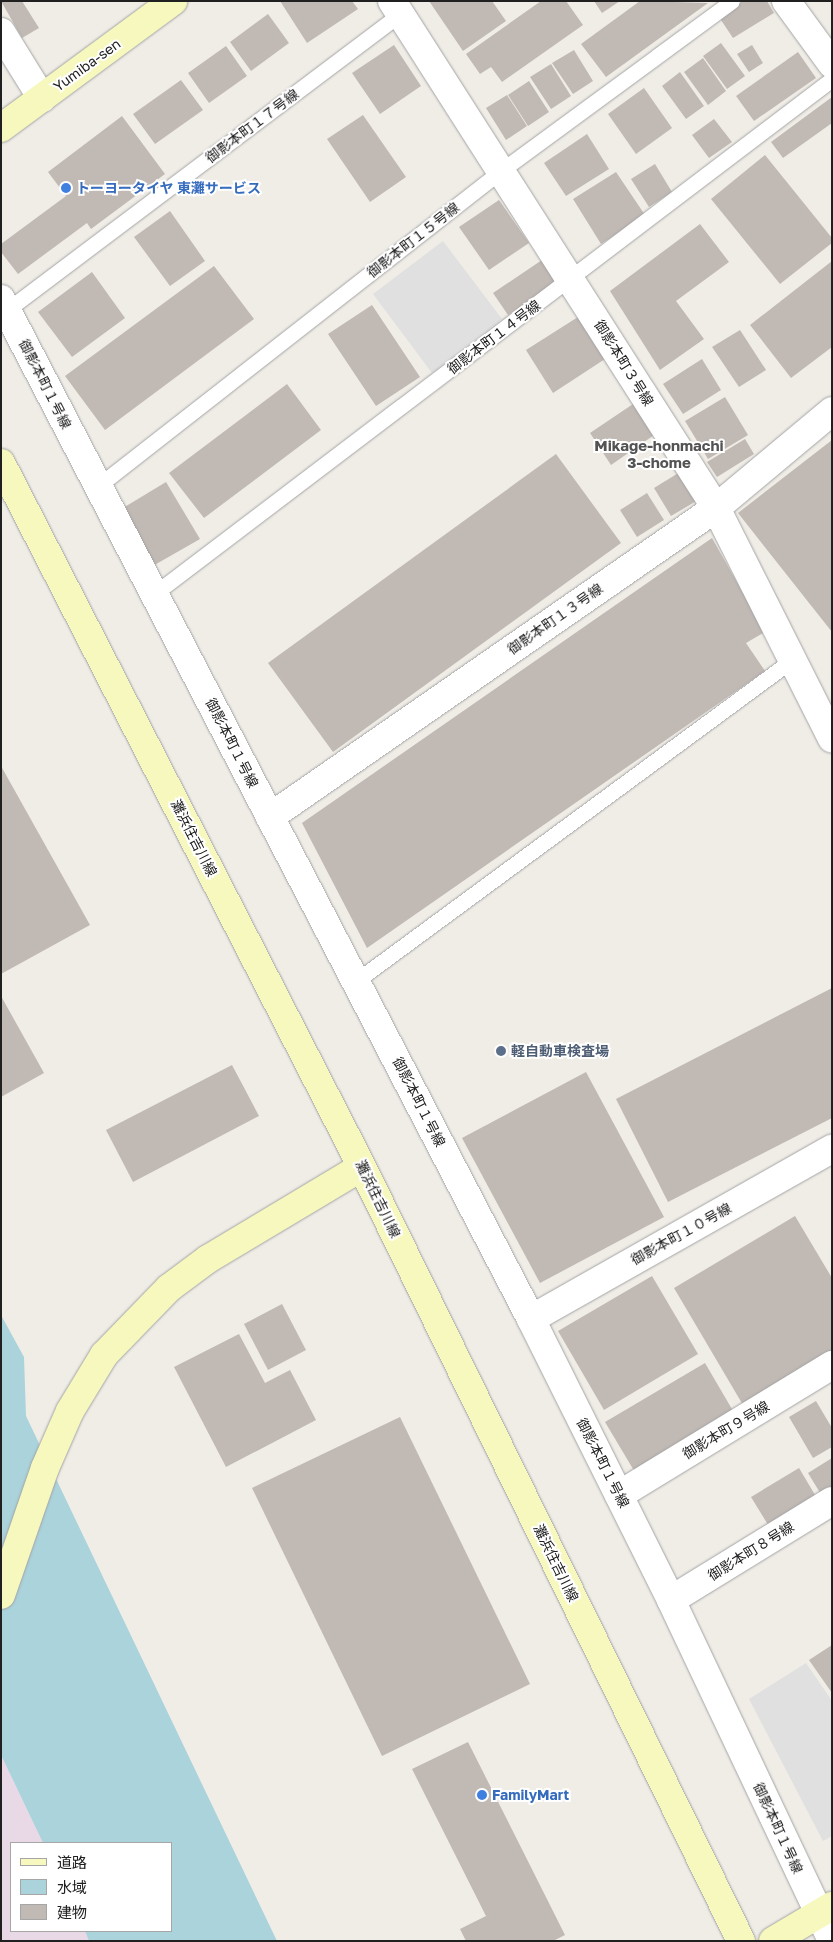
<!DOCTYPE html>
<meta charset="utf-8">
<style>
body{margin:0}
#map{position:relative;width:833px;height:1942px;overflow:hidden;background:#f0ede7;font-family:"Golos Text","Noto Sans JP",sans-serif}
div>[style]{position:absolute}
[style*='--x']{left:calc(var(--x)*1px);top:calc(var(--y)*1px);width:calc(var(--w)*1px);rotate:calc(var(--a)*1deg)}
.industrial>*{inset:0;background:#e9d9e7}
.parking>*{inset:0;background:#e0e0e0}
.water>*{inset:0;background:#aad3dc}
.building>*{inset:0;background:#c1b9b4}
.roads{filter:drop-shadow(0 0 1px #a4a4a4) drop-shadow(0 0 1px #a4a4a4)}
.lane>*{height:15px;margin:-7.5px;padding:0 7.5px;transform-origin:7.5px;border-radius:7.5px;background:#fff}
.street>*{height:28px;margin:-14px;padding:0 14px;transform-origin:14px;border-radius:14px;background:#fff}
.secondary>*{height:28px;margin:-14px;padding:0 14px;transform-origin:14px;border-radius:14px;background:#f7f8be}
.dots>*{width:14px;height:14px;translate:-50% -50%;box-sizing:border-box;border:2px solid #fff;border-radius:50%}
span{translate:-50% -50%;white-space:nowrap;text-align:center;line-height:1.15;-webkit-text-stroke:4px #fff;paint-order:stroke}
.street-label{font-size:14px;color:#202020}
.shop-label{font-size:14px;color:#366cbe;font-weight:700}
.left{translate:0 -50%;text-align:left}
.service-label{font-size:14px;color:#4e5e75;font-weight:700}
.neighbourhood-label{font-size:15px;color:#535353;font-weight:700}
.frame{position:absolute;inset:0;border:2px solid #202020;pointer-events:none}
.legend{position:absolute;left:10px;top:1842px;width:162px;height:90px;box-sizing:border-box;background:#fff;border:1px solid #a6a6a6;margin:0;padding:6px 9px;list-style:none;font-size:15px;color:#202020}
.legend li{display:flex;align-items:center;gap:10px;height:25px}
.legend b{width:25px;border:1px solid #a6a6a6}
</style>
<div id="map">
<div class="industrial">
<div style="clip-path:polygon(1px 1755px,43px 1843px,11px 1843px,11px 1931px,85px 1931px,89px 1941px,1px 1941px)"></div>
</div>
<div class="parking">
<div style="clip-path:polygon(443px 241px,502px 319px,432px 373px,373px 294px)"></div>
<div style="clip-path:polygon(806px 1663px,832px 1701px,832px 1836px,823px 1841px,749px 1699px)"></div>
</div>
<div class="water">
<div style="clip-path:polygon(1px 1315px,24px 1357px,26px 1416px,277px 1941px,89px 1941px,85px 1931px,171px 1931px,171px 1843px,43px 1843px,1px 1755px)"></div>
</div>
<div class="building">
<div style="clip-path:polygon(1px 1px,22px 1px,39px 28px,22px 38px)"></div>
<div style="clip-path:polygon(280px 1px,352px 1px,358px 9px,307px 43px)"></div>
<div style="clip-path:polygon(429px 1px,492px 1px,506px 21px,463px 51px)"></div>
<div style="clip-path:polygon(541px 1px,566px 1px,583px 25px,502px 82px,491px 67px,480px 74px,466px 54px)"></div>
<div style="clip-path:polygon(594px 1px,620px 1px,602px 13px)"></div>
<div style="clip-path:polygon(640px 1px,708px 3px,606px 77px,581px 44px)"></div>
<div style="clip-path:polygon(743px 1px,767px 1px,774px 13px,733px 38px,719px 17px)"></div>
<div style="clip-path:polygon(268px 14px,289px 43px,251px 71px,230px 42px)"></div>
<div style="clip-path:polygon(721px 43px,745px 76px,727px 89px,703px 56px)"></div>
<div style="clip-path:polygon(394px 45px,421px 86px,380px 114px,352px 73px)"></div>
<div style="clip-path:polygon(752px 45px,763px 63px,749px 72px,737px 54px)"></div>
<div style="clip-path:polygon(226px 46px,247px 76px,209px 103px,188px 73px)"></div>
<div style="clip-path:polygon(574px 50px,593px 81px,573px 94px,552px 63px)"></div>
<div style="clip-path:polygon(798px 52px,816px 78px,754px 121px,736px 96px)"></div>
<div style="clip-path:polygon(703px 58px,726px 91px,708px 105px,684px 72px)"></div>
<div style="clip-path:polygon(551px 64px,571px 96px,551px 109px,530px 77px)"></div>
<div style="clip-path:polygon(680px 72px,704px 106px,686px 119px,662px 86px)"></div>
<div style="clip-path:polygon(181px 80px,203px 110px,155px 144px,133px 114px)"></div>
<div style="clip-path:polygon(529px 81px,549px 112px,528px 126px,508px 95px)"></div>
<div style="clip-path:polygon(644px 88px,672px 128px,636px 154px,608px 114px)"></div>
<div style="clip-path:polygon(507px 95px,527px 126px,506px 140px,486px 108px)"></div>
<div style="clip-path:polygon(832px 97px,832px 123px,783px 158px,771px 142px)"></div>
<div style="clip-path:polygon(363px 115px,406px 177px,370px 202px,327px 139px)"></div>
<div style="clip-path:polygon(122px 116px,165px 174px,91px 229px,87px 223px,18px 274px,1px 252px,1px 244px,66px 196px,48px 172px)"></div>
<div style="clip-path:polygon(714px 119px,732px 142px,709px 158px,692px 135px)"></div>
<div style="clip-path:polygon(587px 134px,609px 169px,566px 196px,544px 163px)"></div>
<div style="clip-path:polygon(765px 155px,832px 238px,832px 243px,780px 284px,711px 199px)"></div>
<div style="clip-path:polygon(655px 164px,672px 192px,649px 207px,631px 179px)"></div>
<div style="clip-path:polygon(616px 172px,645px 215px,601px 244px,573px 199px)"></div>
<div style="clip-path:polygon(499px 200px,529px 243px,489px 270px,459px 227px)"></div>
<div style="clip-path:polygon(170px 211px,205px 261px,170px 286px,134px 237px)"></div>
<div style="clip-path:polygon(700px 224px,729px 262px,676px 301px,704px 339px,660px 370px,610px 291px)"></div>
<div style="clip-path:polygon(542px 260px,557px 282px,508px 315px,493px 293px)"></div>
<div style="clip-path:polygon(832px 261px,832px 347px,791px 378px,750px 325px)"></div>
<div style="clip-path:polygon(214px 266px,254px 319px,105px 430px,65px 376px)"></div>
<div style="clip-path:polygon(92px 272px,125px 318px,72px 357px,38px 312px)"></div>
<div style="clip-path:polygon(372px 305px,420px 377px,376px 406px,328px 334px)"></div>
<div style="clip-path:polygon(578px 317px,605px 359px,553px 393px,526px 350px)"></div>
<div style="clip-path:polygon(740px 330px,766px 370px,739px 387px,712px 347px)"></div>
<div style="clip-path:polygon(702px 359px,721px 390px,683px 414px,663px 384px)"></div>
<div style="clip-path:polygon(287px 384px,321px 430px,204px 518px,169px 473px)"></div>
<div style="clip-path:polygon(725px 397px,748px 435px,708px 459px,685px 421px)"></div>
<div style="clip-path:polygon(636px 402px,657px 433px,611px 465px,590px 433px)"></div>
<div style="clip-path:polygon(745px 439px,754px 454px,717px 477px,707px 462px)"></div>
<div style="clip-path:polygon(832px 440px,832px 632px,738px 513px)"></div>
<div style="clip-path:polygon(556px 454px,621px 543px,333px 752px,268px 663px)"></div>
<div style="clip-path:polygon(680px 472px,698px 500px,671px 516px,654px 488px)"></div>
<div style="clip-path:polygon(166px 482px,200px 539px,151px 567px,118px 511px)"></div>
<div style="clip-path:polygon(647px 493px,664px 520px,637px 537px,620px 510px)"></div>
<div style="clip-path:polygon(712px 538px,765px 632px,746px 643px,765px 671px,367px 948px,302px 823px)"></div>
<div style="clip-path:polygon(1px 766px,90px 925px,1px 974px)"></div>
<div style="clip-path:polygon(832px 988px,832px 1118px,668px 1202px,616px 1099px)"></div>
<div style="clip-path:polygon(1px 996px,44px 1073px,1px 1097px)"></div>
<div style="clip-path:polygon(232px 1065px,259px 1116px,133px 1182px,106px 1130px)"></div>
<div style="clip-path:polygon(586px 1072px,664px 1217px,540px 1283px,462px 1138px)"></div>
<div style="clip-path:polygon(795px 1216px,832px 1278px,832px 1352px,743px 1405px,674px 1288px)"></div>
<div style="clip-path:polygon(652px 1276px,698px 1354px,604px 1410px,558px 1331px)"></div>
<div style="clip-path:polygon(282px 1304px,306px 1350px,268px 1370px,244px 1324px)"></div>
<div style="clip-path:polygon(239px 1334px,265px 1383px,290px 1370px,316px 1420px,226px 1467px,174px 1367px)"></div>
<div style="clip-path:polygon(705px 1363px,736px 1416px,636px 1474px,605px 1422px)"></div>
<div style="clip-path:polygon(816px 1401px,832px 1428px,832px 1447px,813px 1458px,789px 1417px)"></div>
<div style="clip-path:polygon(400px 1417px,530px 1684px,382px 1756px,252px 1488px)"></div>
<div style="clip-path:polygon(832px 1458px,832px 1490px,822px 1496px,808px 1473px)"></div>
<div style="clip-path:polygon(799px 1468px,818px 1500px,770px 1528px,751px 1497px)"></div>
<div style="clip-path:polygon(832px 1645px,832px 1693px,809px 1660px)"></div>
<div style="clip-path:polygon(468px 1742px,565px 1935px,553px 1941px,466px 1941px,460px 1929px,486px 1916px,412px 1769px)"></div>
</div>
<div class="roads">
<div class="lane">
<div style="--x:7;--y:310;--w:492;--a:-37"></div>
<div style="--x:98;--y:486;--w:513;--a:-38.03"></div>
<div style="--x:502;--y:170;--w:285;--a:-36.3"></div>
<div style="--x:154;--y:594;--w:851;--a:-37.22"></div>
<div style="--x:356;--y:981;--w:541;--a:-36.36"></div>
</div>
<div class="street">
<div style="--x:392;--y:1;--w:602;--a:57.42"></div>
<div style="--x:716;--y:508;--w:258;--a:63.3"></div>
<div style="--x:786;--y:1;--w:78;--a:53.9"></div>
<div style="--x:1;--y:32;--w:78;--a:58.2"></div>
<div style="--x:1;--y:299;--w:1149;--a:62.54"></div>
<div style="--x:531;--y:1319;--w:314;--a:63.5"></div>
<div style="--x:671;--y:1600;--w:377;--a:64.7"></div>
<div style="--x:270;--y:817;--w:543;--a:-34.72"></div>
<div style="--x:716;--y:508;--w:151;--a:-39.9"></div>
<div style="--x:531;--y:1319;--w:346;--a:-29.5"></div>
<div style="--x:619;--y:1495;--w:250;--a:-31.4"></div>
<div style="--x:671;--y:1600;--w:189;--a:-31.6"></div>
</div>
<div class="secondary">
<div style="--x:1;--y:128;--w:214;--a:-36.4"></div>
<div style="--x:1;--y:463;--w:791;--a:62.85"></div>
<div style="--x:362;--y:1167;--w:862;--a:63.91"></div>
<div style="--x:1;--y:1595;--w:134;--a:-70.9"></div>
<div style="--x:45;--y:1468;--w:62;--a:-66.3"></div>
<div style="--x:70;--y:1411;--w:66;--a:-58.7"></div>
<div style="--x:104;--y:1355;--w:93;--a:-45.9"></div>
<div style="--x:169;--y:1288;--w:49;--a:-36.6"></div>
<div style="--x:208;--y:1259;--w:179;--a:-30.9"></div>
<div style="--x:773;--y:1941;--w:69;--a:-30.7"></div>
</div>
</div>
<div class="dots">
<div style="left:66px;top:188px;background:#3f7fe0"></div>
<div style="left:501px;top:1051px;background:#5c6f8a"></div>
<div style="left:482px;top:1795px;background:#3f7fe0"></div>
</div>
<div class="street-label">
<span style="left:87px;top:65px;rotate:-36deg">Yumiba-sen</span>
<span style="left:252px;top:126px;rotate:-37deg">御影本町１７号線</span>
<span style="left:413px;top:240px;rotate:-38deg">御影本町１５号線</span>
<span style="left:494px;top:337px;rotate:-37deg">御影本町１４号線</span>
<span style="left:624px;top:363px;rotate:58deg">御影本町３号線</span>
<span style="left:45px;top:384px;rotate:63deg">御影本町１号線</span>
<span style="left:555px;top:619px;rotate:-35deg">御影本町１３号線</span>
<span style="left:232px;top:743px;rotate:63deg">御影本町１号線</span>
<span style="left:194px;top:838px;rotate:63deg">灘浜住吉川線</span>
<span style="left:419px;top:1102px;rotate:63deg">御影本町１号線</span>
<span style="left:378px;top:1199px;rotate:64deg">灘浜住吉川線</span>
<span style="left:681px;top:1234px;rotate:-29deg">御影本町１０号線</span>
<span style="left:726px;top:1430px;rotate:-31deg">御影本町９号線</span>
<span style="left:603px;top:1463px;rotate:63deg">御影本町１号線</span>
<span style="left:751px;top:1551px;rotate:-32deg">御影本町８号線</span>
<span style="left:556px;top:1563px;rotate:64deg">灘浜住吉川線</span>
<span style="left:778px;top:1828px;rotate:65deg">御影本町１号線</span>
</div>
<div class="shop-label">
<span class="left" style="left:76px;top:188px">トーヨータイヤ 東灘サービス</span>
<span class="left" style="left:492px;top:1795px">FamilyMart</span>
</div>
<div class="service-label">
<span class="left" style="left:511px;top:1051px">軽自動車検査場</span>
</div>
<div class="neighbourhood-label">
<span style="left:659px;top:454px">Mikage-honmachi<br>3-chome</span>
</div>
<div class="frame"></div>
<ul class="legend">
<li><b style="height:6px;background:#f7f8be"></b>道路</li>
<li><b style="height:14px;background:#aad3dc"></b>水域</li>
<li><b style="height:14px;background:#c1b9b4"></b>建物</li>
</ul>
</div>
